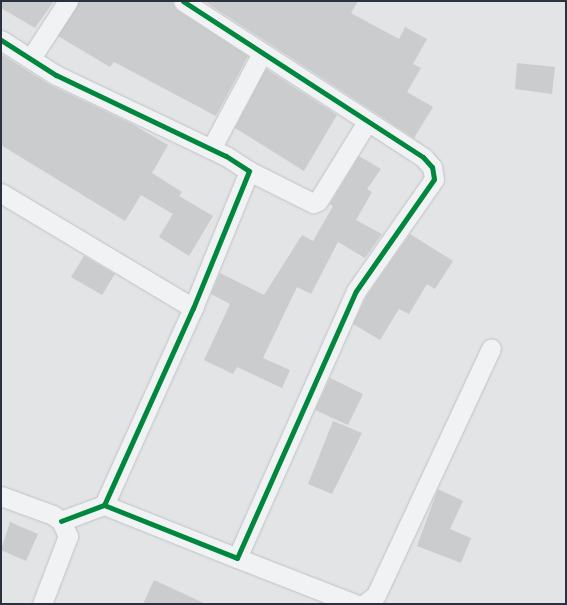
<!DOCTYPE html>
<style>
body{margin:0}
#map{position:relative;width:567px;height:605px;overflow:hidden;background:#e2e4e6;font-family:Manrope,sans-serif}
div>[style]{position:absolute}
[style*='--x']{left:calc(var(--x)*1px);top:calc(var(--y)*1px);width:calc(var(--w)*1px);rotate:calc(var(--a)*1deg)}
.building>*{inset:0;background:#caccce}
.roads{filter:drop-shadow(0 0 1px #c0c2c4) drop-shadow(0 0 1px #c0c2c4)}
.minor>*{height:19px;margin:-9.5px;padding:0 9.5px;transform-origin:9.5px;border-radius:9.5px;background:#f1f2f4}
.cycleway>*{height:5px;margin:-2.5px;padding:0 2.5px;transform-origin:2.5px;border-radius:2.5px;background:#00873e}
span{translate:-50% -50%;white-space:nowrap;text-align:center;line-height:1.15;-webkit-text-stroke:4px #f0f2f6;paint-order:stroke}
.frame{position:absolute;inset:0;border:2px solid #2a323e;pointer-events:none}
</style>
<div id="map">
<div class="building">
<div style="clip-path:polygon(1px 1px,54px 1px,35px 28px,1px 8px)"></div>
<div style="clip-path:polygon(79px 1px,172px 1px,177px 10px,248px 56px,216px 116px,114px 62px,110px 67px,58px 36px)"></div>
<div style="clip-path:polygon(204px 1px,358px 1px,351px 13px,399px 39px,405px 27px,427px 39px,413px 64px,421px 68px,407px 92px,433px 107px,414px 138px)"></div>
<div style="clip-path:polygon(1px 54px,50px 85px,132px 124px,168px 145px,152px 173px,182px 192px,179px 196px,213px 216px,189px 256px,159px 237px,173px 214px,141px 195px,125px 221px,1px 145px)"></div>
<div style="clip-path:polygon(517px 63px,555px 67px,552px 94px,515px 89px)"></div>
<div style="clip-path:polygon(266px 69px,337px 115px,304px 171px,235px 128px)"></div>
<div style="clip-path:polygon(359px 156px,381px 169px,367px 189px,372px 192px,356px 220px,382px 234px,365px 258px,338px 242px,311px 294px,297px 287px,263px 358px,290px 370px,282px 388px,237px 367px,233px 374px,204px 360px,230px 304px,211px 294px,220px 273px,264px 295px,302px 235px,313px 241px,333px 206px,330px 204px)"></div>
<div style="clip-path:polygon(410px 234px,453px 261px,435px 289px,427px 284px,409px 314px,399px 309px,380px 340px,353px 324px,366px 297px)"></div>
<div style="clip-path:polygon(84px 256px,115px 274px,102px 295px,71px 277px)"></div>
<div style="clip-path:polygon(330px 378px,363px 394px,348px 425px,315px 410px)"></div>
<div style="clip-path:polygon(333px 421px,362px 433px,332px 494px,308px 484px)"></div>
<div style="clip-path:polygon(438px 489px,463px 501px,450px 529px,471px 538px,461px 563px,417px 546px)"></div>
<div style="clip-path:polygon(10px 522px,38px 534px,26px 561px,1px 550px)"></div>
<div style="clip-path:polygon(154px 580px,206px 604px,143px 604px)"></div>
</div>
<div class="roads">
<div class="minor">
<div style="--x:1;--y:40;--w:65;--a:32.5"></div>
<div style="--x:56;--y:75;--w:188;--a:25.5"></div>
<div style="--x:226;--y:156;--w:27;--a:33"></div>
<div style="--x:249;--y:171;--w:148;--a:112.2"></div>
<div style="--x:193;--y:308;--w:216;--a:114.3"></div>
<div style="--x:31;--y:58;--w:68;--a:-57"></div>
<div style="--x:211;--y:149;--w:106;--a:-62"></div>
<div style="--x:249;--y:171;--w:72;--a:26.6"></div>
<div style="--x:313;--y:203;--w:5;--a:-22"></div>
<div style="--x:318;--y:201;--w:93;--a:-58.2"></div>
<div style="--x:1;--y:193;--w:224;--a:30.9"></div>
<div style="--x:1;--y:496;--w:55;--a:20.1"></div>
<div style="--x:53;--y:515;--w:10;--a:37"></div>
<div style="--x:61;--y:521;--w:17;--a:65"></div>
<div style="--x:68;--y:536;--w:73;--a:110.9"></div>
<div style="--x:61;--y:521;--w:46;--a:-20.4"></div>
<div style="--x:104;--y:505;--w:143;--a:21.7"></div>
<div style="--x:237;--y:558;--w:292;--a:-66"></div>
<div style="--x:356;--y:291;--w:136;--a:-55.1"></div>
<div style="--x:434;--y:179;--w:12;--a:-99"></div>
<div style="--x:432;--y:167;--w:13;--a:-132"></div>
<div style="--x:423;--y:157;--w:286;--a:-147"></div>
<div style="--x:237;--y:558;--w:127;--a:21.3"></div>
<div style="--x:365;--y:604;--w:14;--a:-39"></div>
<div style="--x:376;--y:595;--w:272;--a:-65"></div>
</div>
</div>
<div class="cycleway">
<div style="--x:1;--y:40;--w:65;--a:32.5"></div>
<div style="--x:56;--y:75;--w:188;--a:25.5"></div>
<div style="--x:226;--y:156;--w:27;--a:33"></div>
<div style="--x:249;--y:171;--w:148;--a:112.2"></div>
<div style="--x:193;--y:308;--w:216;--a:114.3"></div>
<div style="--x:61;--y:521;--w:46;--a:-20.4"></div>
<div style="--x:104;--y:505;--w:143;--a:21.7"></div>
<div style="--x:237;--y:558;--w:292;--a:-66"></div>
<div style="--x:356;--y:291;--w:136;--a:-55.1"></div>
<div style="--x:434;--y:179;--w:12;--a:-99"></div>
<div style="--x:432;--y:167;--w:13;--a:-132"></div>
<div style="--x:423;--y:157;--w:286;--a:-147"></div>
</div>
<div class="frame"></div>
</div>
